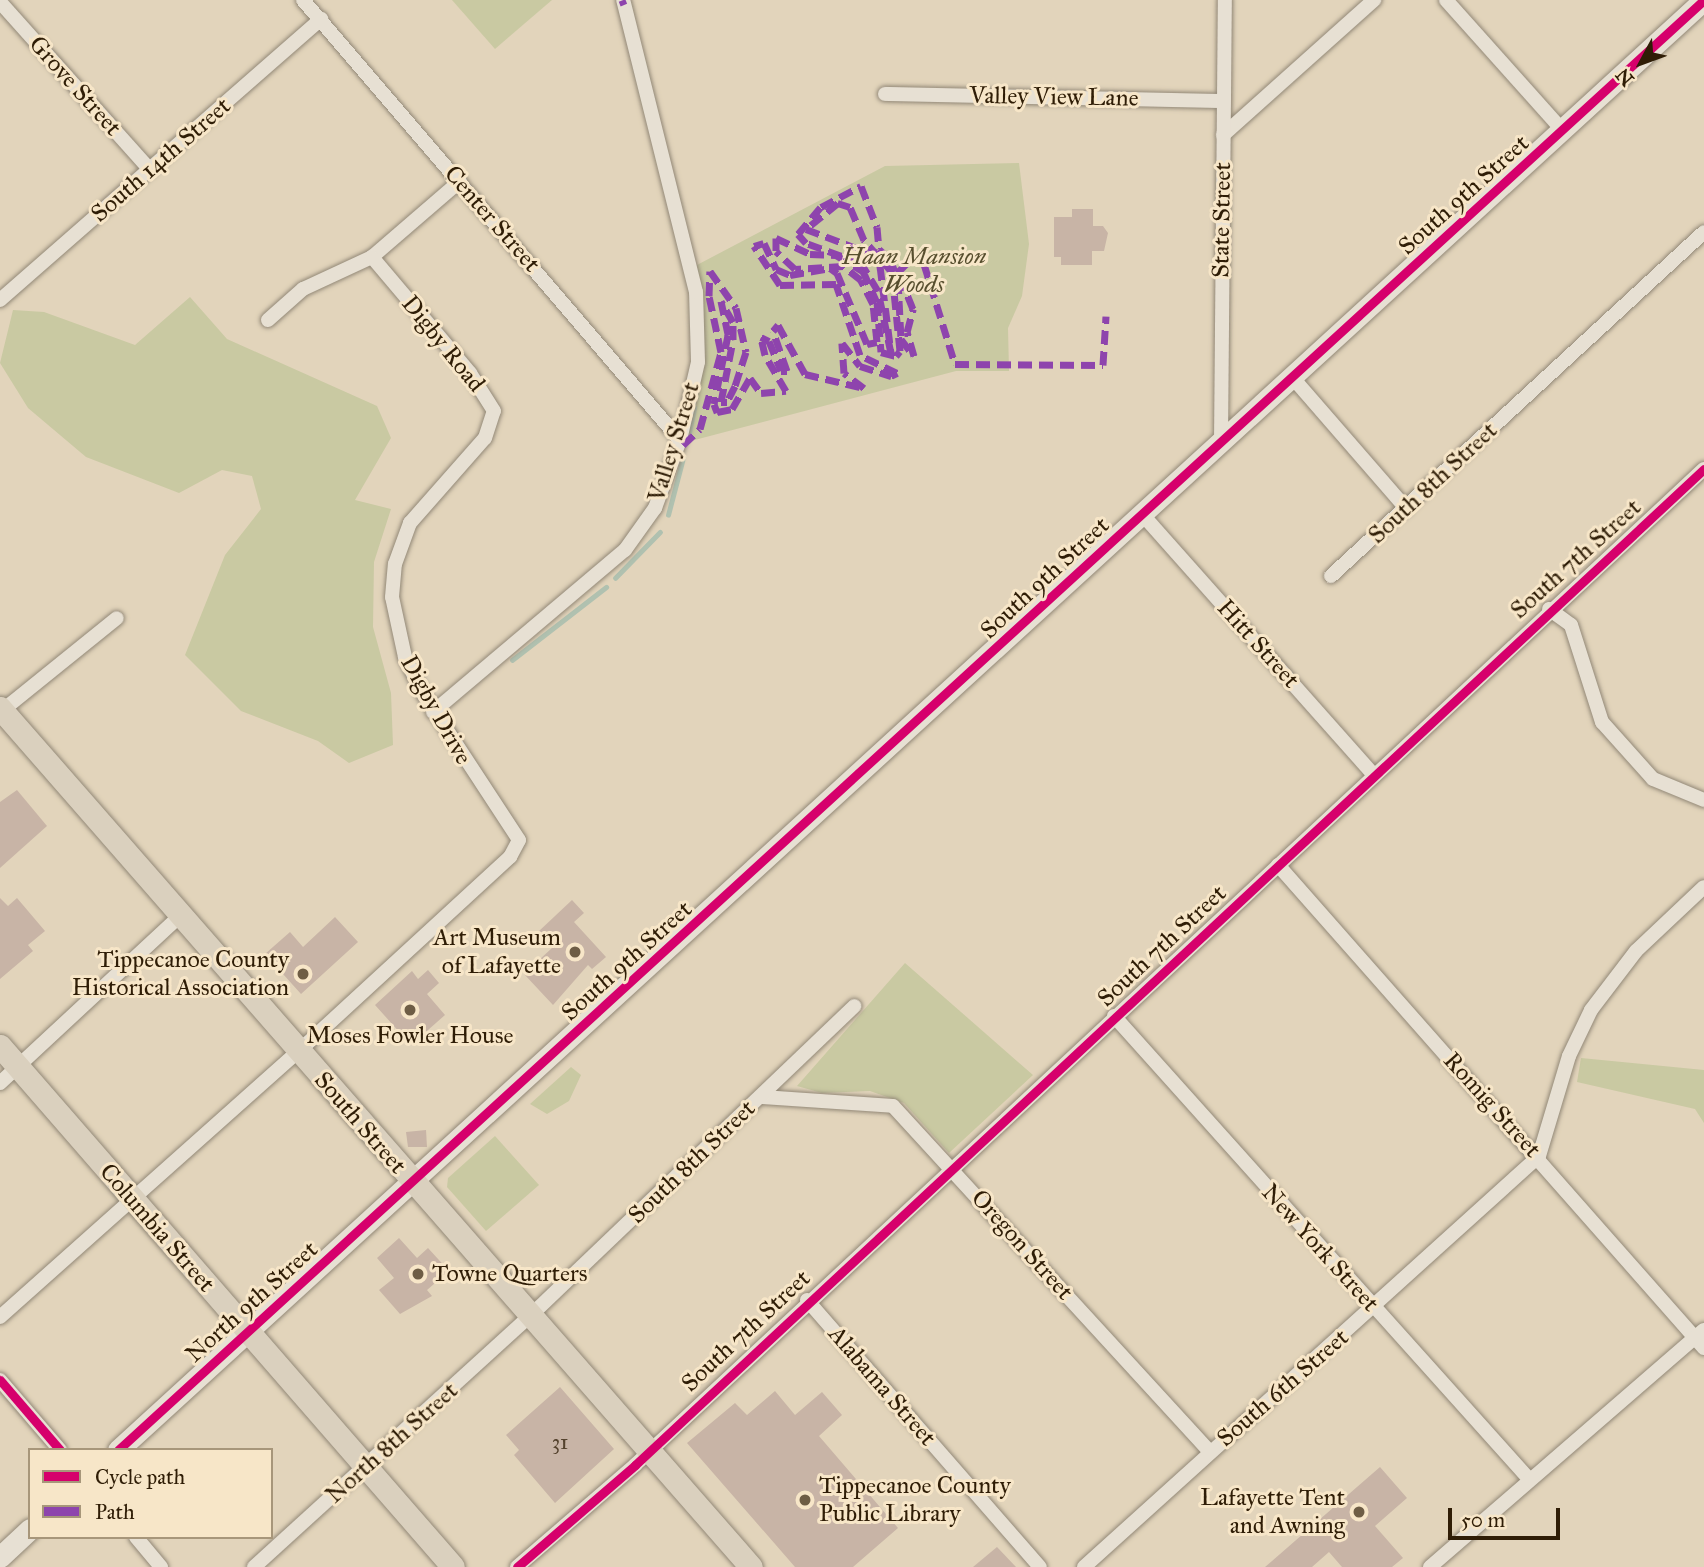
<!DOCTYPE html>
<style>
body{margin:0}
#map{position:relative;width:1704px;height:1567px;overflow:hidden;background:#e2d4bb;font-family:"IM FELL Great Primer",serif}
div>[style]{position:absolute}
[style*='--x']{left:calc(var(--x)*1px);top:calc(var(--y)*1px);width:calc(var(--w)*1px);rotate:calc(var(--a)*1deg)}
.green>*{inset:0;background:#c9c9a2}
.stream>*{height:4.5px;margin:-2.25px;padding:0 2.25px;transform-origin:2.25px;border-radius:2.25px;background:#b0c1b0}
.building>*{inset:0;background:#c8b4a6}
.roads{filter:drop-shadow(0 0 2px #928877) drop-shadow(0 0 2px #928877)}
.street>*{height:14px;margin:-7px;padding:0 7px;transform-origin:7px;border-radius:7px;background:#e7e0d3}
.secondary>*{height:21px;margin:-10.5px;padding:0 10.5px;transform-origin:10.5px;border-radius:10.5px;background:#e7e0d3}
.primary>*{height:23px;margin:-11.5px;padding:0 11.5px;transform-origin:11.5px;border-radius:11.5px;background:#dad0be}
.quiet>*{height:7px;margin-top:-3.5px;transform-origin:0;background:repeating-linear-gradient(90deg,#8e44ad 0 14px,transparent 0 21px)}
.cycleway>*{height:9px;margin:-4.5px;padding:0 4.5px;transform-origin:4.5px;border-radius:4.5px;background:#d6006c}
.dots>*{width:19px;height:19px;translate:-50% -50%;box-sizing:border-box;border:4px solid #f7e6c8;border-radius:50%}
span{translate:-50% -50%;white-space:nowrap;text-align:center;line-height:1.15;-webkit-text-stroke:6px #f7e6c8;paint-order:stroke}
.number-label{font-size:21px;color:#55432e}
.number-label span{-webkit-text-stroke-width:0}
.street-label{font-size:24px;color:#2f1d06}
.park-label{font-size:24px;color:#574e2e;font-style:italic}
.poi-label{font-size:24px;color:#2f1d06}
.right{translate:-100% -50%;text-align:right}
.left{translate:0 -50%;text-align:left}
.legend{position:absolute;left:28px;top:1448px;width:245px;height:91px;box-sizing:border-box;background:#f7e6c8;border:2px solid #a7967a;margin:0;padding:9px 12px;list-style:none;font-size:21px;color:#2f1d06}
.legend li{display:flex;align-items:center;gap:14px;height:35px}
.legend b{width:35px;border:2px solid #a7967a}
.north{position:absolute;left:1606px;top:28px;width:70px;height:70px;-webkit-text-stroke:5px #f7e6c8;paint-order:stroke;rotate:229deg;font-size:19px;font-weight:700;line-height:28px;text-align:center;color:#2f1d06}
.north::after{content:'';display:block;margin:auto;width:24px;height:32px;background:#2f1d06;clip-path:polygon(50% 0,100% 100%,50% 72%,0 100%)}
.scale{position:absolute;left:1448px;top:1508px;width:112px;height:32px;box-sizing:border-box;border:4px solid #2f1d06;border-top:0;padding-left:9px;font-size:21px;line-height:24px;white-space:nowrap;color:#2f1d06;-webkit-text-stroke:5px #f7e6c8;paint-order:stroke}
</style>
<div id="map">
<div class="green">
<div style="clip-path:polygon(452px 0,552px 0,495px 49px)"></div>
<div style="clip-path:polygon(1019px 163px,1029px 244px,1022px 296px,1008px 328px,1009px 371px,956px 371px,687px 442px,705px 360px,697px 265px,885px 166px)"></div>
<div style="clip-path:polygon(190px 297px,227px 339px,377px 406px,391px 438px,355px 500px,391px 509px,374px 562px,373px 627px,391px 693px,393px 745px,349px 763px,318px 741px,241px 711px,185px 655px,225px 555px,261px 509px,252px 476px,222px 470px,179px 493px,86px 457px,28px 408px,0 363px,13px 310px,44px 312px,135px 345px)"></div>
<div style="clip-path:polygon(905px 963px,1033px 1075px,949px 1153px,904px 1103px,870px 1091px,822px 1093px,797px 1086px)"></div>
<div style="clip-path:polygon(1581px 1058px,1704px 1070px,1704px 1123px,1695px 1109px,1577px 1082px)"></div>
<div style="clip-path:polygon(571px 1067px,581px 1075px,569px 1101px,547px 1114px,530px 1104px)"></div>
<div style="clip-path:polygon(495px 1136px,539px 1185px,486px 1231px,447px 1187px,448px 1178px)"></div>
</div>
<div class="stream">
<div style="--x:688;--y:437;--w:30;--a:-78"></div>
<div style="--x:668;--y:515;--w:59;--a:-75.3"></div>
<div style="--x:615;--y:578;--w:64;--a:-45.6"></div>
<div style="--x:512;--y:660;--w:119;--a:-37.8"></div>
</div>
<div class="building">
<div style="clip-path:polygon(1072px 209px,1093px 209px,1093px 226px,1103px 226px,1108px 233px,1104px 251px,1092px 251px,1092px 265px,1061px 265px,1061px 257px,1054px 257px,1054px 217px,1072px 217px)"></div>
<div style="clip-path:polygon(17px 790px,47px 826px,0 868px,0 802px)"></div>
<div style="clip-path:polygon(0 898px,8px 906px,17px 898px,45px 931px,28px 945px,33px 951px,0 979px)"></div>
<div style="clip-path:polygon(572px 900px,584px 913px,574px 922px,606px 957px,592px 969px,588px 965px,553px 1005px,524px 974px,552px 948px,538px 932px)"></div>
<div style="clip-path:polygon(335px 917px,358px 942px,301px 994px,265px 954px,290px 932px,303px 947px)"></div>
<div style="clip-path:polygon(428px 970px,439px 983px,427px 994px,445px 1015px,411px 1045px,375px 1005px,412px 971px,418px 979px)"></div>
<div style="clip-path:polygon(426px 1130px,427px 1147px,408px 1147px,406px 1132px)"></div>
<div style="clip-path:polygon(399px 1238px,417px 1258px,428px 1248px,449px 1271px,427px 1290px,432px 1296px,400px 1314px,379px 1290px,394px 1278px,377px 1258px)"></div>
<div style="clip-path:polygon(560px 1387px,614px 1449px,555px 1503px,514px 1455px,519px 1450px,506px 1435px)"></div>
<div style="clip-path:polygon(775px 1391px,795px 1415px,822px 1392px,842px 1415px,819px 1436px,898px 1528px,853px 1567px,795px 1567px,687px 1443px,735px 1403px,747px 1415px)"></div>
<div style="clip-path:polygon(1380px 1467px,1407px 1498px,1375px 1526px,1403px 1558px,1392px 1567px,1342px 1567px,1329px 1552px,1312px 1567px,1265px 1567px)"></div>
<div style="clip-path:polygon(997px 1547px,1016px 1567px,973px 1567px)"></div>
</div>
<div class="roads">
<div class="street">
<div style="--x:303;--y:0;--w:579;--a:49.41"></div>
<div style="--x:1446;--y:0;--w:176;--a:48.2"></div>
<div style="--x:0;--y:2;--w:225;--a:48.2"></div>
<div style="--x:885;--y:94;--w:339;--a:1.2"></div>
<div style="--x:1223;--y:135;--w:203;--a:-41.8"></div>
<div style="--x:0;--y:300;--w:427;--a:-41.2"></div>
<div style="--x:268;--y:320;--w:47;--a:-41.5"></div>
<div style="--x:303;--y:289;--w:76;--a:-24.9"></div>
<div style="--x:372;--y:257;--w:116;--a:-40.8"></div>
<div style="--x:1292;--y:377;--w:174;--a:49"></div>
<div style="--x:1221;--y:441;--w:441;--a:-89.5"></div>
<div style="--x:1142;--y:514;--w:348;--a:48.4"></div>
<div style="--x:1331;--y:576;--w:507;--a:-42.68"></div>
<div style="--x:1549;--y:609;--w:27;--a:36"></div>
<div style="--x:1571;--y:625;--w:102;--a:72.3"></div>
<div style="--x:1602;--y:722;--w:76;--a:48.2"></div>
<div style="--x:1653;--y:779;--w:55;--a:22.4"></div>
<div style="--x:3;--y:710;--w:146;--a:-38.9"></div>
<div style="--x:433;--y:712;--w:251;--a:-40.2"></div>
<div style="--x:625;--y:550;--w:52;--a:-54.5"></div>
<div style="--x:655;--y:508;--w:72;--a:-69.8"></div>
<div style="--x:680;--y:440;--w:80;--a:-77"></div>
<div style="--x:698;--y:362;--w:70;--a:-91.6"></div>
<div style="--x:696;--y:292;--w:301;--a:-104"></div>
<div style="--x:1278;--y:865;--w:644;--a:48.59"></div>
<div style="--x:1114;--y:1016;--w:622;--a:48.13"></div>
<div style="--x:0;--y:1083;--w:246;--a:-42.9"></div>
<div style="--x:762;--y:1097;--w:131;--a:3.9"></div>
<div style="--x:893;--y:1106;--w:469;--a:47.5"></div>
<div style="--x:807;--y:1300;--w:354;--a:48.9"></div>
<div style="--x:0;--y:1317;--w:419;--a:-41.7"></div>
<div style="--x:313;--y:1038;--w:268;--a:-42.6"></div>
<div style="--x:510;--y:857;--w:19;--a:-62"></div>
<div style="--x:519;--y:840;--w:179;--a:-123.2"></div>
<div style="--x:421;--y:690;--w:37;--a:-116"></div>
<div style="--x:405;--y:657;--w:61;--a:-102.2"></div>
<div style="--x:392;--y:597;--w:33;--a:-85"></div>
<div style="--x:395;--y:564;--w:44;--a:-69.9"></div>
<div style="--x:410;--y:523;--w:113;--a:-48.6"></div>
<div style="--x:485;--y:438;--w:28;--a:-72"></div>
<div style="--x:494;--y:411;--w:45;--a:-122.3"></div>
<div style="--x:470;--y:373;--w:152;--a:-130.2"></div>
<div style="--x:0;--y:1380;--w:92;--a:49.4"></div>
<div style="--x:136;--y:1537;--w:39;--a:50"></div>
<div style="--x:254;--y:1567;--w:372;--a:-42.3"></div>
<div style="--x:529;--y:1317;--w:450;--a:-43.7"></div>
<div style="--x:517;--y:1567;--w:156;--a:-40.8"></div>
<div style="--x:635;--y:1465;--w:1461;--a:-42.98"></div>
<div style="--x:1084;--y:1567;--w:613;--a:-42.09"></div>
<div style="--x:1539;--y:1156;--w:104;--a:-73.3"></div>
<div style="--x:1569;--y:1056;--w:51;--a:-64.4"></div>
<div style="--x:1591;--y:1010;--w:74;--a:-52.7"></div>
<div style="--x:1636;--y:951;--w:93;--a:-43.3"></div>
<div style="--x:1430;--y:1567;--w:362;--a:-40.9"></div>
</div>
<div class="secondary">
<div style="--x:118;--y:1450;--w:2149;--a:-42.44"></div>
<div style="--x:0;--y:1557;--w:41;--a:-43"></div>
</div>
<div class="primary">
<div style="--x:0;--y:708;--w:1141;--a:48.84"></div>
<div style="--x:0;--y:1046;--w:690;--a:48.99"></div>
</div>
</div>
<div class="quiet">
<div style="--x:622;--y:0;--w:5;--a:68"></div>
<div style="--x:683;--y:445;--w:23;--a:-43"></div>
<div style="--x:700;--y:429;--w:80;--a:-74.7"></div>
<div style="--x:721;--y:352;--w:57;--a:-102.1"></div>
<div style="--x:709;--y:296;--w:25;--a:-88"></div>
<div style="--x:710;--y:271;--w:45;--a:54.9"></div>
<div style="--x:736;--y:308;--w:45;--a:77.2"></div>
<div style="--x:746;--y:352;--w:36;--a:108"></div>
<div style="--x:735;--y:386;--w:18;--a:117"></div>
<div style="--x:727;--y:402;--w:6;--a:180"></div>
<div style="--x:721;--y:402;--w:63;--a:-79"></div>
<div style="--x:733;--y:340;--w:18;--a:-90"></div>
<div style="--x:733;--y:322;--w:24;--a:-120"></div>
<div style="--x:721;--y:301;--w:35;--a:78"></div>
<div style="--x:728;--y:335;--w:70;--a:101.5"></div>
<div style="--x:714;--y:404;--w:9;--a:69"></div>
<div style="--x:717;--y:412;--w:15;--a:-11"></div>
<div style="--x:732;--y:409;--w:36;--a:-60"></div>
<div style="--x:750;--y:378;--w:19;--a:54"></div>
<div style="--x:761;--y:393;--w:25;--a:-5"></div>
<div style="--x:786;--y:391;--w:42;--a:-120.3"></div>
<div style="--x:765;--y:355;--w:18;--a:-103"></div>
<div style="--x:761;--y:337;--w:9;--a:27"></div>
<div style="--x:769;--y:341;--w:32;--a:68"></div>
<div style="--x:781;--y:371;--w:6;--a:0"></div>
<div style="--x:787;--y:371;--w:42;--a:-109.3"></div>
<div style="--x:773;--y:331;--w:8;--a:-50"></div>
<div style="--x:778;--y:325;--w:56;--a:61.1"></div>
<div style="--x:805;--y:374;--w:61;--a:13.3"></div>
<div style="--x:864;--y:388;--w:25;--a:-143"></div>
<div style="--x:844;--y:373;--w:30;--a:-94"></div>
<div style="--x:842;--y:343;--w:29;--a:52"></div>
<div style="--x:860;--y:366;--w:33;--a:18"></div>
<div style="--x:891;--y:376;--w:7;--a:-27"></div>
<div style="--x:897;--y:373;--w:41;--a:-154.1"></div>
<div style="--x:860;--y:355;--w:75;--a:-108.7"></div>
<div style="--x:836;--y:284;--w:56;--a:179"></div>
<div style="--x:780;--y:285;--w:47;--a:-123.7"></div>
<div style="--x:754;--y:246;--w:10;--a:-17"></div>
<div style="--x:764;--y:243;--w:29;--a:65"></div>
<div style="--x:776;--y:269;--w:15;--a:23"></div>
<div style="--x:790;--y:275;--w:41;--a:-9.9"></div>
<div style="--x:830;--y:268;--w:9;--a:36"></div>
<div style="--x:837;--y:273;--w:77;--a:67.1"></div>
<div style="--x:867;--y:344;--w:10;--a:-11"></div>
<div style="--x:877;--y:342;--w:38;--a:-96"></div>
<div style="--x:873;--y:304;--w:27;--a:-117"></div>
<div style="--x:861;--y:280;--w:23;--a:-142"></div>
<div style="--x:843;--y:266;--w:48;--a:176.4"></div>
<div style="--x:795;--y:269;--w:26;--a:-137"></div>
<div style="--x:776;--y:251;--w:13;--a:-90"></div>
<div style="--x:776;--y:238;--w:38;--a:25"></div>
<div style="--x:810;--y:254;--w:26;--a:2"></div>
<div style="--x:836;--y:255;--w:31;--a:31"></div>
<div style="--x:863;--y:271;--w:34;--a:66"></div>
<div style="--x:877;--y:302;--w:50;--a:85.4"></div>
<div style="--x:881;--y:352;--w:16;--a:15"></div>
<div style="--x:896;--y:356;--w:6;--a:-51"></div>
<div style="--x:900;--y:351;--w:79;--a:-95.8"></div>
<div style="--x:892;--y:272;--w:43;--a:-131.2"></div>
<div style="--x:864;--y:240;--w:36;--a:-113"></div>
<div style="--x:850;--y:207;--w:13;--a:-162"></div>
<div style="--x:838;--y:203;--w:41;--a:140.9"></div>
<div style="--x:806;--y:229;--w:65;--a:20.7"></div>
<div style="--x:867;--y:252;--w:19;--a:47"></div>
<div style="--x:880;--y:266;--w:88;--a:82.8"></div>
<div style="--x:891;--y:353;--w:63;--a:-101.8"></div>
<div style="--x:878;--y:291;--w:33;--a:-121"></div>
<div style="--x:861;--y:263;--w:59;--a:-160"></div>
<div style="--x:806;--y:243;--w:12;--a:-132"></div>
<div style="--x:798;--y:234;--w:35;--a:-50"></div>
<div style="--x:821;--y:207;--w:45;--a:-27.7"></div>
<div style="--x:861;--y:186;--w:44;--a:68.7"></div>
<div style="--x:877;--y:227;--w:22;--a:85"></div>
<div style="--x:879;--y:249;--w:15;--a:42"></div>
<div style="--x:890;--y:259;--w:22;--a:69"></div>
<div style="--x:898;--y:280;--w:59;--a:87.1"></div>
<div style="--x:901;--y:339;--w:21;--a:53"></div>
<div style="--x:914;--y:356;--w:25;--a:-106"></div>
<div style="--x:907;--y:332;--w:24;--a:-75"></div>
<div style="--x:913;--y:309;--w:40;--a:-112"></div>
<div style="--x:898;--y:272;--w:21;--a:-45"></div>
<div style="--x:913;--y:257;--w:13;--a:32"></div>
<div style="--x:924;--y:264;--w:105;--a:72.8"></div>
<div style="--x:955;--y:364;--w:148;--a:0.4"></div>
<div style="--x:1103;--y:365;--w:49;--a:-86.5"></div>
</div>
<div class="cycleway">
<div style="--x:0;--y:1380;--w:92;--a:49.4"></div>
<div style="--x:118;--y:1450;--w:2149;--a:-42.44"></div>
<div style="--x:517;--y:1567;--w:156;--a:-40.8"></div>
<div style="--x:635;--y:1465;--w:1461;--a:-42.98"></div>
</div>
<div class="dots">
<div style="left:575px;top:952px;background:#6e5d45"></div>
<div style="left:303px;top:974px;background:#6e5d45"></div>
<div style="left:410px;top:1010px;background:#6e5d45"></div>
<div style="left:418px;top:1274px;background:#6e5d45"></div>
<div style="left:805px;top:1500px;background:#6e5d45"></div>
<div style="left:1359px;top:1512px;background:#6e5d45"></div>
</div>
<div class="number-label">
<span style="left:560px;top:1442px">31</span>
</div>
<div class="street-label">
<span style="left:75px;top:86px;rotate:48deg">Grove Street</span>
<span style="left:1054px;top:97px;rotate:1deg">Valley View Lane</span>
<span style="left:161px;top:160px;rotate:-41deg">South 14th Street</span>
<span style="left:1464px;top:195px;rotate:-42deg">South 9th Street</span>
<span style="left:492px;top:219px;rotate:49deg">Center Street</span>
<span style="left:1222px;top:220px;rotate:-89deg">State Street</span>
<span style="left:443px;top:344px;rotate:51deg">Digby Road</span>
<span style="left:674px;top:442px;rotate:-73deg">Valley Street</span>
<span style="left:1433px;top:483px;rotate:-43deg">South 8th Street</span>
<span style="left:1576px;top:559px;rotate:-42deg">South 7th Street</span>
<span style="left:1045px;top:578px;rotate:-43deg">South 9th Street</span>
<span style="left:1258px;top:644px;rotate:48deg">Hitt Street</span>
<span style="left:436px;top:710px;rotate:61deg">Digby Drive</span>
<span style="left:1162px;top:946px;rotate:-43deg">South 7th Street</span>
<span style="left:627px;top:961px;rotate:-42deg">South 9th Street</span>
<span style="left:1492px;top:1105px;rotate:48deg">Romig Street</span>
<span style="left:360px;top:1123px;rotate:49deg">South Street</span>
<span style="left:692px;top:1162px;rotate:-44deg">South 8th Street</span>
<span style="left:157px;top:1228px;rotate:49deg">Columbia Street</span>
<span style="left:1022px;top:1245px;rotate:48deg">Oregon Street</span>
<span style="left:1320px;top:1248px;rotate:48deg">New York Street</span>
<span style="left:252px;top:1302px;rotate:-42deg">North 9th Street</span>
<span style="left:746px;top:1331px;rotate:-43deg">South 7th Street</span>
<span style="left:882px;top:1386px;rotate:49deg">Alabama Street</span>
<span style="left:1283px;top:1388px;rotate:-41deg">South 6th Street</span>
<span style="left:392px;top:1443px;rotate:-42deg">North 8th Street</span>
</div>
<div class="park-label">
<span style="left:914px;top:271px">Haan Mansion<br>Woods</span>
</div>
<div class="poi-label">
<span class="right" style="left:561px;top:952px">Art Museum<br>of Lafayette</span>
<span class="right" style="left:289px;top:974px">Tippecanoe County<br>Historical Association</span>
<span style="left:410px;top:1036px">Moses Fowler House</span>
<span class="left" style="left:432px;top:1274px">Towne Quarters</span>
<span class="left" style="left:819px;top:1500px">Tippecanoe County<br>Public Library</span>
<span class="right" style="left:1345px;top:1512px">Lafayette Tent<br>and Awning</span>
</div>
<ul class="legend">
<li><b style="height:9px;background:#d6006c"></b>Cycle path</li>
<li><b style="height:9px;background:#8e44ad"></b>Path</li>
</ul>
<div class="north">N</div>
<div class="scale">50 m</div>
</div>
